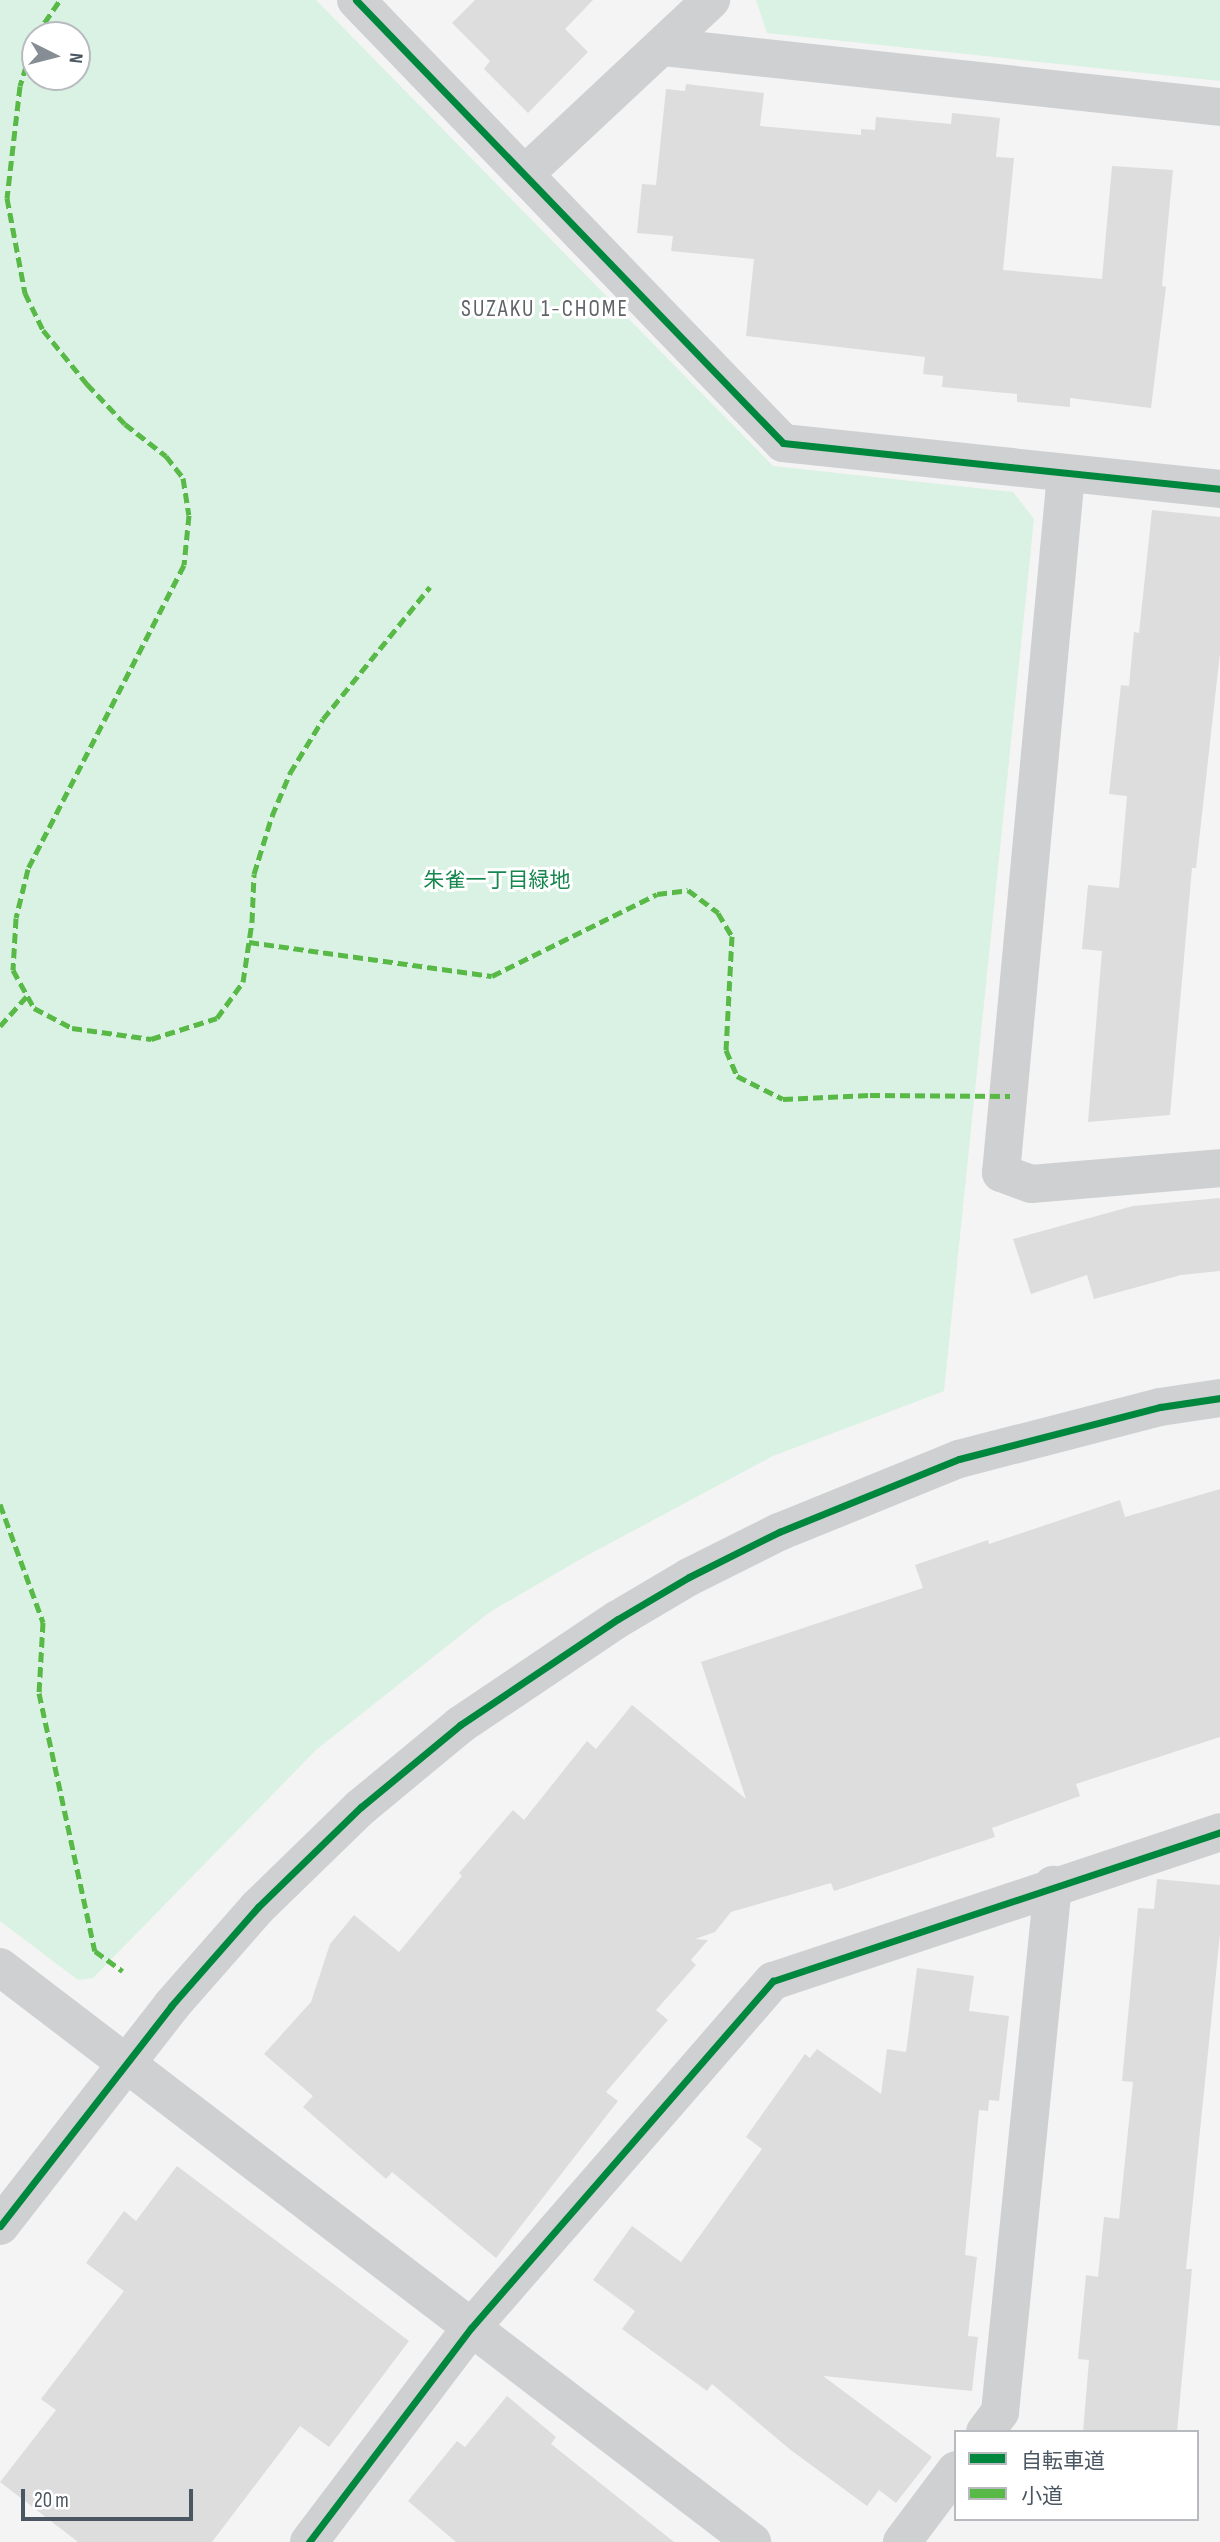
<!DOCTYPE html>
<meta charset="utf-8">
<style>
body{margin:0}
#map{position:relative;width:1220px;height:2542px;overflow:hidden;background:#f4f4f4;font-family:"Sofia Sans Condensed","Noto Sans JP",sans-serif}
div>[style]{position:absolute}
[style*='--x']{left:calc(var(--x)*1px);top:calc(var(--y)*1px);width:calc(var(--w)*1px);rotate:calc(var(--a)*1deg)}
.green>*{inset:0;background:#d9f2e3}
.building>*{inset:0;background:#ddddde}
.minor>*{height:38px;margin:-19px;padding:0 19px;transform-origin:19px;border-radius:19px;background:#ced0d2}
.tertiary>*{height:38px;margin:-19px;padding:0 19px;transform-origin:19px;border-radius:19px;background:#ced0d2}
.quiet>*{height:5px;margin-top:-2.5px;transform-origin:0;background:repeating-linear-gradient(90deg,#58b947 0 10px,transparent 0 15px)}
.cycleway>*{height:7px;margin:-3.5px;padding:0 3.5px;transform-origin:3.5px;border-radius:3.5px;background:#00873e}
span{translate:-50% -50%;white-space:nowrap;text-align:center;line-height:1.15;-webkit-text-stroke:6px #fff;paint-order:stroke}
.park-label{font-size:21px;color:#17864f}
.neighbourhood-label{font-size:23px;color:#5f6368;letter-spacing:2px}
.legend{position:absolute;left:954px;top:2430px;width:245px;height:91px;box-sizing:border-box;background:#fff;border:2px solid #b7bbc0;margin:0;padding:9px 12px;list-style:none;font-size:21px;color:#4a5661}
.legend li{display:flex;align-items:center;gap:14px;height:35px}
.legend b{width:35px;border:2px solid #b7bbc0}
.north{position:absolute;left:21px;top:21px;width:70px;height:70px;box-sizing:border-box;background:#fff;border:2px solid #b7bbc0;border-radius:50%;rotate:96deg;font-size:19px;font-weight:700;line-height:28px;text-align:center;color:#4a5661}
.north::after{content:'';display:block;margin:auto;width:24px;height:32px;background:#868d94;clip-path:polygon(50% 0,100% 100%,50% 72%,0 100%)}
.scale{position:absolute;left:21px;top:2489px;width:172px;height:32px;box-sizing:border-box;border:4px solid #4a5661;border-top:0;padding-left:9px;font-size:21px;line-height:24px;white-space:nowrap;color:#4a5661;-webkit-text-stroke:5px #fff;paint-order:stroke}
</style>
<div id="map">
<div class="green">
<div style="clip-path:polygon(evenodd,0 0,316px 0,773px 466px,1013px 492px,1034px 519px,944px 1391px,773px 1456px,586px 1556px,490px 1612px,316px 1750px,93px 1978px,78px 1980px,0 1921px,0 0,77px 35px,77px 77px,35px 77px,35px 35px,77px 35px)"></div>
<div style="clip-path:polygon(756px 0,1220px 0,1220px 81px,767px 33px)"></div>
</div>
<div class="building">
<div style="clip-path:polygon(475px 0,593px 0,565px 29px,588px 52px,528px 113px,484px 69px,490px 61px,452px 23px)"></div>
<div style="clip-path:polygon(686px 84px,764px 93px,760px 126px,861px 135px,861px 129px,875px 130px,876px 117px,951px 124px,952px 113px,1000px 118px,996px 157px,1014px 158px,1003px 270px,1102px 279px,1112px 166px,1173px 170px,1162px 286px,1166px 287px,1151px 408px,1070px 398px,1070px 407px,1017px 402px,1017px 394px,942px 387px,943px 376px,923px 374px,925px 357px,746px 336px,754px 259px,671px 251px,673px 236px,637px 233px,642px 184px,656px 185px,666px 89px,685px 91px)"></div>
<div style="clip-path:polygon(1152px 510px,1220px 517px,1220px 653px,1196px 868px,1192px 868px,1170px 1115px,1088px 1122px,1102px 951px,1082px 949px,1088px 885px,1119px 888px,1127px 796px,1109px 794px,1121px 685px,1129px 686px,1134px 632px,1139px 633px)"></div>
<div style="clip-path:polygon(1220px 1198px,1220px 1271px,1181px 1275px,1094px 1299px,1087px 1275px,1031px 1294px,1013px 1239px,1133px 1206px)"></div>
<div style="clip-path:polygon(1220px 1489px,1220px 1737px,1076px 1784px,1080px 1796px,992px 1828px,995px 1837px,834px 1891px,831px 1883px,731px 1912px,715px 1932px,695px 1939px,708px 1940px,691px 1960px,696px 1965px,656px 2010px,668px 2020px,606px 2092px,618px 2101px,496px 2258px,392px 2172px,386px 2179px,303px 2107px,313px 2096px,264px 2054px,311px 2002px,330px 1944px,354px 1915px,399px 1952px,462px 1876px,459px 1873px,513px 1810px,524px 1820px,587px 1741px,596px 1749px,632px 1705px,746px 1799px,701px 1662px,923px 1588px,915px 1565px,988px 1540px,989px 1544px,1120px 1500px,1125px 1517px)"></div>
<div style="clip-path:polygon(1157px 1879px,1220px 1885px,1220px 1934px,1186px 2269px,1192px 2269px,1177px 2432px,1083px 2432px,1089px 2360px,1078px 2359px,1086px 2275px,1098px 2277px,1104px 2217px,1119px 2219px,1133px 2082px,1122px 2081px,1138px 1908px,1154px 1909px)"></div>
<div style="clip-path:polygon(917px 1968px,974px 1976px,969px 2011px,1009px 2016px,999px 2101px,989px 2100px,988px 2111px,979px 2110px,965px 2255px,977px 2257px,968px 2336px,978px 2337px,972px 2391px,823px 2376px,932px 2457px,896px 2503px,879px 2490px,867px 2506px,792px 2451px,712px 2384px,707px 2391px,622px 2329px,635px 2311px,593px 2280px,632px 2226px,681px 2262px,762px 2149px,746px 2137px,805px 2054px,810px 2058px,817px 2049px,881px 2094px,887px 2049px,906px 2052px)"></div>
<div style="clip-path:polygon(177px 2166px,409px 2341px,329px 2447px,300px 2426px,212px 2542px,78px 2542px,0 2482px,56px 2410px,41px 2399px,124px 2291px,86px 2263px,124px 2211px,136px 2221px)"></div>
<div style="clip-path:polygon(507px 2396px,556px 2437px,551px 2444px,674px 2542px,456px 2542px,408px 2501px,457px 2441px,465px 2447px)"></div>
</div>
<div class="minor">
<div style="--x:356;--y:0;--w:615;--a:46.05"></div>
<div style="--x:783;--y:443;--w:439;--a:6"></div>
<div style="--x:664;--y:47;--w:559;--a:6.16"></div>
<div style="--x:525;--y:174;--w:255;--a:-43.1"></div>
<div style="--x:1066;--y:474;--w:702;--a:95.31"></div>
<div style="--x:1001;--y:1173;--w:32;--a:20"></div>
<div style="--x:1031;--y:1184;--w:190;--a:-4.8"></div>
<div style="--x:0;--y:1967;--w:947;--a:37.4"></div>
<div style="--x:985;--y:2432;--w:25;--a:-53"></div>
<div style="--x:1000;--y:2412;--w:530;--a:-84.26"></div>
<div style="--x:309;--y:2542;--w:268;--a:-52.9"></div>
<div style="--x:471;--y:2328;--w:460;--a:-49"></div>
<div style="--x:773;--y:1981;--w:471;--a:-18.4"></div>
<div style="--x:902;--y:2542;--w:90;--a:-53.1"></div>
</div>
<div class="tertiary">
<div style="--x:0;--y:2226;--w:279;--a:-52.1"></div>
<div style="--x:171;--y:2006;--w:132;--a:-48.7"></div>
<div style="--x:258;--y:1907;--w:144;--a:-44.2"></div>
<div style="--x:361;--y:1807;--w:129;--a:-39.6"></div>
<div style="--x:460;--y:1725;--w:190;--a:-33.9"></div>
<div style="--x:618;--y:1619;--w:82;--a:-30.6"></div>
<div style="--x:689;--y:1577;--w:101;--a:-26.6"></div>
<div style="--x:779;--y:1532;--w:194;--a:-22.1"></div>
<div style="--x:959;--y:1459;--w:208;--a:-14.5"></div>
<div style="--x:1160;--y:1407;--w:61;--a:-8.5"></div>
</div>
<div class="quiet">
<div style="--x:36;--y:35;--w:42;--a:-55.6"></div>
<div style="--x:35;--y:37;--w:51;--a:107"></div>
<div style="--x:20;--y:86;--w:113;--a:96.6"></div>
<div style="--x:7;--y:198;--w:97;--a:79.3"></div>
<div style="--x:25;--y:293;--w:41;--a:64.1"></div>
<div style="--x:43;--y:330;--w:70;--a:50.8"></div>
<div style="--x:87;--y:384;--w:55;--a:46.5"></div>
<div style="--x:125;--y:424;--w:52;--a:38"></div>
<div style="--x:166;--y:456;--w:28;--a:52"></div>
<div style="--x:183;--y:478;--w:37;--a:81"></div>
<div style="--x:189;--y:515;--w:50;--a:95.7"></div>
<div style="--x:184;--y:565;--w:342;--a:117.2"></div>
<div style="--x:28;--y:869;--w:50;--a:103.8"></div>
<div style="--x:16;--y:918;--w:52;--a:93.3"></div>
<div style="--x:13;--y:970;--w:43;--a:61.1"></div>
<div style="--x:34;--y:1008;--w:43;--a:27.8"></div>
<div style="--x:72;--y:1028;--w:80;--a:7.9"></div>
<div style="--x:151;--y:1039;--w:69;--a:-17.7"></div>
<div style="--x:217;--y:1018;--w:44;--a:-54.2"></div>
<div style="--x:243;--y:982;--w:61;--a:-81.5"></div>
<div style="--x:252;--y:922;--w:48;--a:-87.6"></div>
<div style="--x:254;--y:874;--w:61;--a:-72.8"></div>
<div style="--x:272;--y:816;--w:47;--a:-67.3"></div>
<div style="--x:290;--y:773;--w:63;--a:-58.6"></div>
<div style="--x:323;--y:719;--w:170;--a:-51"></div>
<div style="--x:249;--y:942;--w:245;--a:8"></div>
<div style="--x:492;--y:976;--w:184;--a:-26.4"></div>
<div style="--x:657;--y:894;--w:31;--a:-7"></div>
<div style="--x:688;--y:890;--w:38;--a:37"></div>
<div style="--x:718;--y:913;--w:27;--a:59"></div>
<div style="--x:732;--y:936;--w:114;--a:93"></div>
<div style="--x:726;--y:1050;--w:28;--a:67"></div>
<div style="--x:737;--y:1076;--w:51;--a:26.6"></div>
<div style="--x:783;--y:1099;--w:87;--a:-2.6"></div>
<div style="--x:870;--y:1095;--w:140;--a:0.4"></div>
<div style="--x:0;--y:1026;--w:40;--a:-48"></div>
<div style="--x:0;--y:1504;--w:126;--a:70"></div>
<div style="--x:43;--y:1622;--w:71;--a:93.2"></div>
<div style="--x:39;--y:1693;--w:264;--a:77.8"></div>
<div style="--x:95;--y:1951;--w:34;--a:36"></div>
</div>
<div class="cycleway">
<div style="--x:356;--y:0;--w:615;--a:46.05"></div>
<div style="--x:783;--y:443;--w:439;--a:6"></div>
<div style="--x:0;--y:2226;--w:279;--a:-52.1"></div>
<div style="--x:171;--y:2006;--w:132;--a:-48.7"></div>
<div style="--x:258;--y:1907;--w:144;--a:-44.2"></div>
<div style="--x:361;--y:1807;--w:129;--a:-39.6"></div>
<div style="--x:460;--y:1725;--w:190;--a:-33.9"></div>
<div style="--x:618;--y:1619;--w:82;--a:-30.6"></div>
<div style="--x:689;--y:1577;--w:101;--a:-26.6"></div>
<div style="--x:779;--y:1532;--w:194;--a:-22.1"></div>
<div style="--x:959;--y:1459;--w:208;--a:-14.5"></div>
<div style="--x:1160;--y:1407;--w:61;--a:-8.5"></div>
<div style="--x:309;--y:2542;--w:268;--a:-52.9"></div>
<div style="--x:471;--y:2328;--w:460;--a:-49"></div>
<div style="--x:773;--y:1981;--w:471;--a:-18.4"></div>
</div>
<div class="park-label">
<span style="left:497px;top:881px">朱雀一丁目緑地</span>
</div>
<div class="neighbourhood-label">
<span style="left:545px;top:309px">SUZAKU 1-CHOME</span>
</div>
<ul class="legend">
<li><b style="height:9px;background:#00873e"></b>自転車道</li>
<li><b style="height:9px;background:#58b947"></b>小道</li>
</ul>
<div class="north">N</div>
<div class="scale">20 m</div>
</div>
